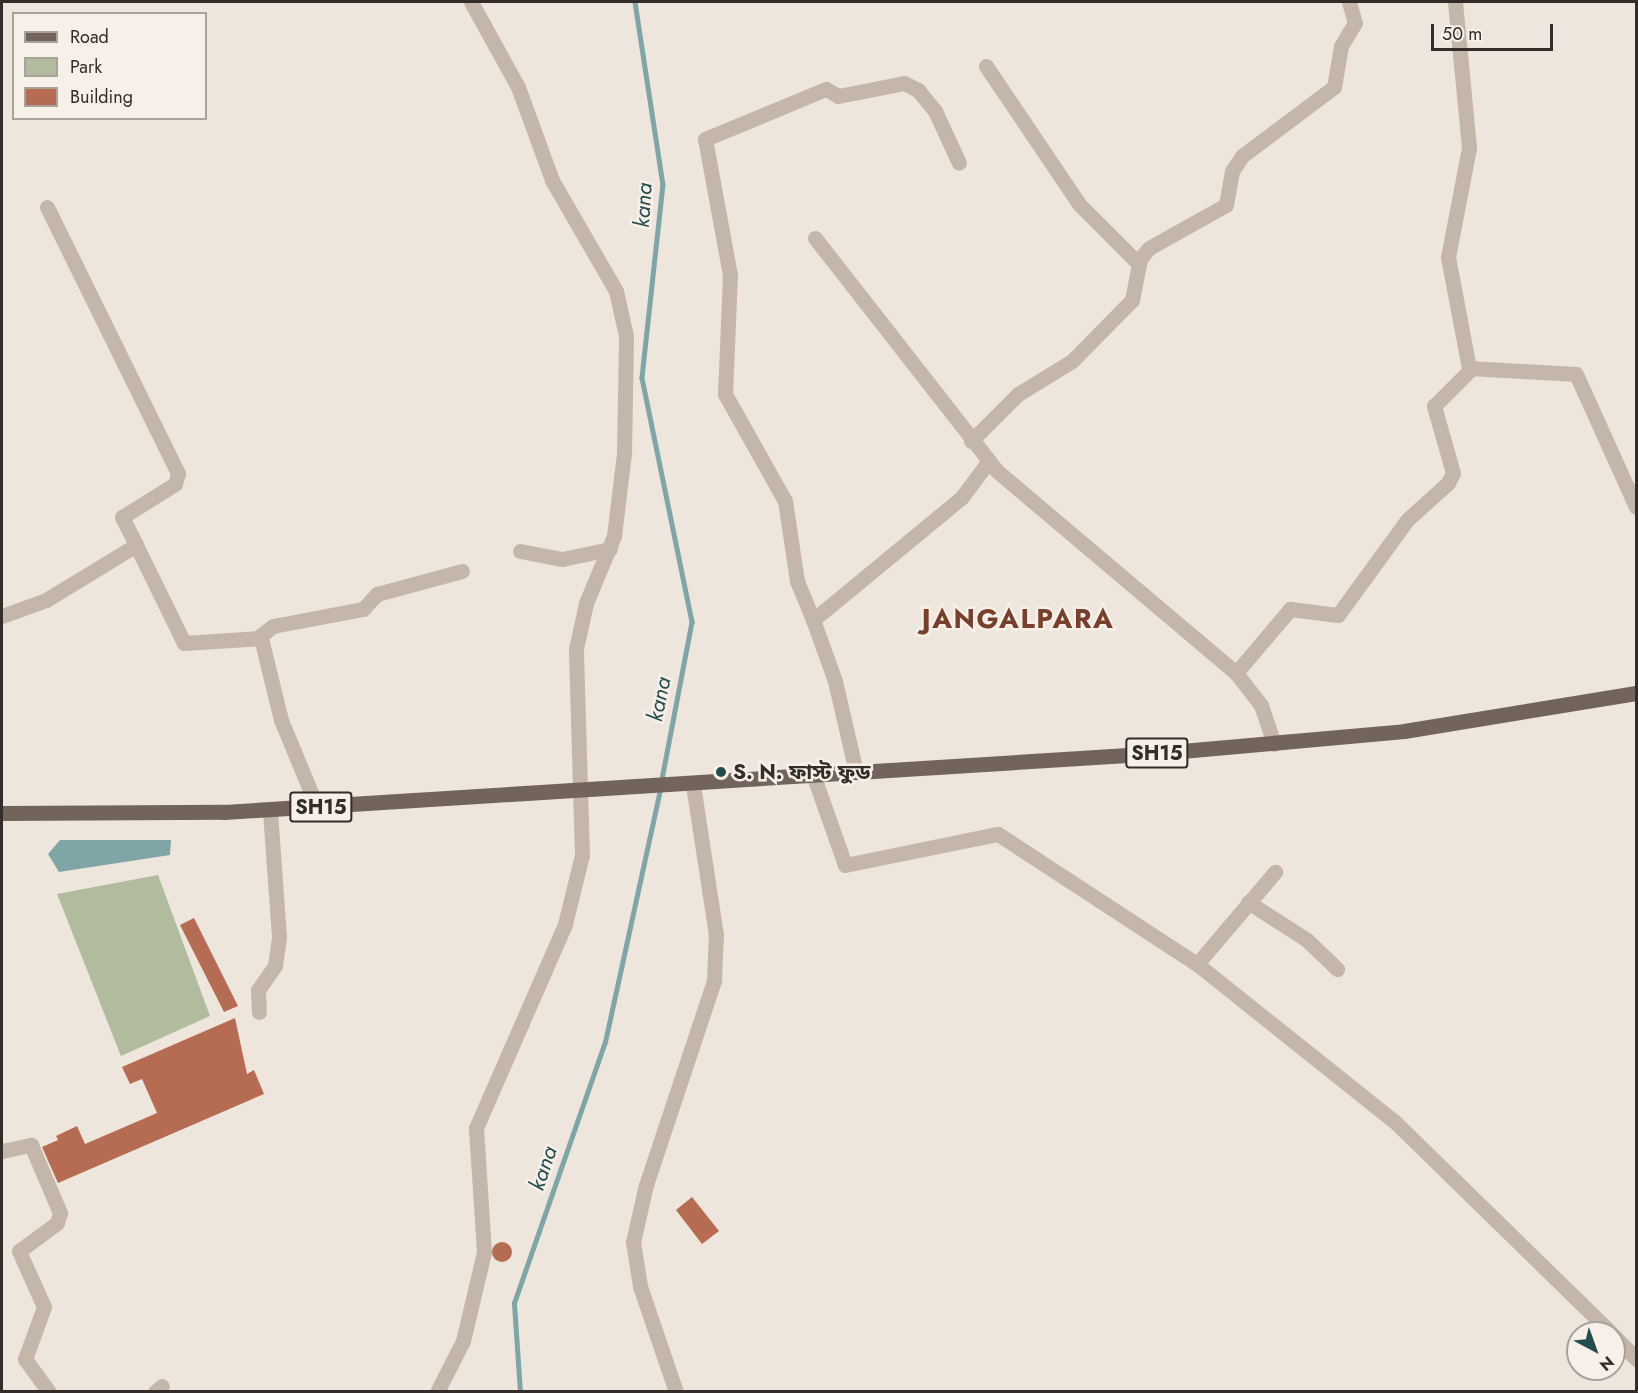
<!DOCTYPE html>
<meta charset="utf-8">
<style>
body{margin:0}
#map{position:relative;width:1638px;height:1393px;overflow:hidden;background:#eee6dc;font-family:Jost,"Noto Sans Bengali",sans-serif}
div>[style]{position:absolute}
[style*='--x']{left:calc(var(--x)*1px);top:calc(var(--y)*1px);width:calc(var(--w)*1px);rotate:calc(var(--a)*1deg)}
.green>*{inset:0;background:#b1bb9e}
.water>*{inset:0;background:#7fa5a7}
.stream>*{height:4.5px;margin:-2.25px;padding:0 2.25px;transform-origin:2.25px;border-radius:2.25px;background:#7fa5a7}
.building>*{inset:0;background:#b56c53}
.round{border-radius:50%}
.minor>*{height:15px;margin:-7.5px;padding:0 7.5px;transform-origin:7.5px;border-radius:7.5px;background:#c5b6aa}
.tertiary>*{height:15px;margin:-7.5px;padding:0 7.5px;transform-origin:7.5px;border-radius:7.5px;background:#c5b6aa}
.primary>*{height:15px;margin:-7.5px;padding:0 7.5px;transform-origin:7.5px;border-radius:7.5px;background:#73645b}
.dots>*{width:16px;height:16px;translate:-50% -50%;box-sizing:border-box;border:3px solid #f7f0e8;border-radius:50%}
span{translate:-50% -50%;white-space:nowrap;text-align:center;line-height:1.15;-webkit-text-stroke:5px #f7f0e8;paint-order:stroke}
.shield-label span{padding:2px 4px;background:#f7f0e8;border:2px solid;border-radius:4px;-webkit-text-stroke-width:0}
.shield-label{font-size:20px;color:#332c28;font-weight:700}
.poi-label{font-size:21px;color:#332c28;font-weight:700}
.left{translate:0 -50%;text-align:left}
.water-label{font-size:22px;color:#244c4f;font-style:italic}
.district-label{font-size:27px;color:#773f2c;font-weight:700;letter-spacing:1.5px}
.frame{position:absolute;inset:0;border:3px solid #332c28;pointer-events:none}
.legend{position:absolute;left:12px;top:12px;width:195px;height:108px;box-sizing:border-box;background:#f7f0e8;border:2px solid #a9a29b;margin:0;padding:8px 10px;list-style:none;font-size:18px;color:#332c28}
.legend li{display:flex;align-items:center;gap:12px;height:30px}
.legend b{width:30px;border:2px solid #a9a29b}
.north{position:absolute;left:1566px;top:1321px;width:60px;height:60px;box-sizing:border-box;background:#f7f0e8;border:2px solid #a9a29b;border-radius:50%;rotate:139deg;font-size:16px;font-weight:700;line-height:24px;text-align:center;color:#332c28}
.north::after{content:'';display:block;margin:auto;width:21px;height:27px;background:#244c4f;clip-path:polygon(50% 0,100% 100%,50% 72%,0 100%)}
.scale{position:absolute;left:1431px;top:24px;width:122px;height:27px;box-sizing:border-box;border:3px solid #332c28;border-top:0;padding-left:8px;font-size:18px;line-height:21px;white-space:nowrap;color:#332c28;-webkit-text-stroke:4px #f7f0e8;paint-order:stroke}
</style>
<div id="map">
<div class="green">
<div style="clip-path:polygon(158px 875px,210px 1016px,121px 1056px,57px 894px)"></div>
</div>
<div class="water">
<div style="clip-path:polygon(60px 840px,171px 840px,170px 855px,59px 872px,48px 854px)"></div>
</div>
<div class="stream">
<div style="--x:635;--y:2;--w:184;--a:81.3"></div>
<div style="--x:663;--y:184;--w:195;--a:96.2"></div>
<div style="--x:642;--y:378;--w:249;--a:78.4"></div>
<div style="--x:692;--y:622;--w:161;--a:100.8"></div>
<div style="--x:520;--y:1392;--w:89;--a:-93.9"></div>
<div style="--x:514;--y:1303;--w:276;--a:-70.8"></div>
<div style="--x:605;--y:1042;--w:259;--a:-77.7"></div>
</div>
<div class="building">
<div style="clip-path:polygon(194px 918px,238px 1006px,224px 1012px,180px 925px)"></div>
<div style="clip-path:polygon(235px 1018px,247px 1074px,254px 1070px,264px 1094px,58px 1183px,42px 1147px,58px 1140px,56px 1136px,77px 1126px,85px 1144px,157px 1113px,142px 1079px,130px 1084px,122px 1067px)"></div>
<div style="clip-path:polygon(692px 1197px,719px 1231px,702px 1244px,676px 1210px)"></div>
<div class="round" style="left:492px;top:1242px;width:20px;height:20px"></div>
</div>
<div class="minor">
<div style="--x:1455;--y:2;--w:147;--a:84.5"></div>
<div style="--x:1469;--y:148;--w:111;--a:100.9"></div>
<div style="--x:1448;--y:257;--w:113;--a:79.3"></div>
<div style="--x:1469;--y:368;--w:107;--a:3.2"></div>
<div style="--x:1576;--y:374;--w:146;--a:65.7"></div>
<div style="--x:986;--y:66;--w:166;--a:56"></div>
<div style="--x:1079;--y:204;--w:83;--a:45"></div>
<div style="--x:47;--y:207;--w:297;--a:63.8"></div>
<div style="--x:178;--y:473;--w:11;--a:105"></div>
<div style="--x:175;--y:484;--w:62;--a:148.1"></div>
<div style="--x:122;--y:517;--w:31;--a:63"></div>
<div style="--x:815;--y:238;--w:296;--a:52"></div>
<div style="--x:997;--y:471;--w:313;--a:40.2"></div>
<div style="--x:1236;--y:673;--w:41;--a:52"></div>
<div style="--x:1261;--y:705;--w:41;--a:71.6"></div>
<div style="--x:971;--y:441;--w:66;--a:-45"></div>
<div style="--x:1018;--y:394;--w:63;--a:-31.4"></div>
<div style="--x:1072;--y:361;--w:86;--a:-45.5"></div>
<div style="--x:1132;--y:300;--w:42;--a:-79"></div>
<div style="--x:1140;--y:259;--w:14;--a:-51"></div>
<div style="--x:1149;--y:248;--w:88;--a:-29.2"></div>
<div style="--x:1226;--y:205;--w:35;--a:-80"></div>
<div style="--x:1232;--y:171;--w:18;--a:-56"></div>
<div style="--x:1242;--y:156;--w:115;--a:-36.9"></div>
<div style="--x:1334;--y:87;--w:42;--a:-80.3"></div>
<div style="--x:1341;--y:46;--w:27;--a:-59"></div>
<div style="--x:1355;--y:23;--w:22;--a:-106"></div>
<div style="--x:520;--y:551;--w:43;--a:10.8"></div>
<div style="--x:562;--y:559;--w:49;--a:-11.8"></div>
<div style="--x:2;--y:616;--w:47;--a:-20"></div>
<div style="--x:46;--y:600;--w:105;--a:-31.4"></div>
<div style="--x:136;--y:545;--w:109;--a:63.9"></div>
<div style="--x:184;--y:643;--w:77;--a:-3.7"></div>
<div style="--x:261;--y:638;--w:84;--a:76.3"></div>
<div style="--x:281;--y:720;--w:94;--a:67.5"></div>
<div style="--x:813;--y:620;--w:42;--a:-112.3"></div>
<div style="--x:797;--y:581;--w:81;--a:-98.5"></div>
<div style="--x:785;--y:501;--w:123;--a:-119.3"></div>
<div style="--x:725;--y:394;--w:119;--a:-87.6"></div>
<div style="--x:730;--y:275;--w:138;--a:-100.4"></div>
<div style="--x:705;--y:139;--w:131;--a:-22.5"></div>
<div style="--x:826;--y:89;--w:14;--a:30"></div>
<div style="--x:838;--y:96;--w:67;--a:-11.1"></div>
<div style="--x:904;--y:83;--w:16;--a:27"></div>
<div style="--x:918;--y:90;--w:27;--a:51"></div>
<div style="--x:935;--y:111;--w:57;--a:65.2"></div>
<div style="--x:259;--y:637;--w:18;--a:-38"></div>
<div style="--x:273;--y:626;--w:92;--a:-10.7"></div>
<div style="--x:363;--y:609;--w:21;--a:-47"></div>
<div style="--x:377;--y:594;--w:88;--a:-15.1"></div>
<div style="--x:1236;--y:673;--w:84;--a:-49.8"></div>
<div style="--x:1290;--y:609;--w:48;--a:7.1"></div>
<div style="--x:1338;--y:615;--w:117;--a:-54"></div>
<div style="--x:1407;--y:520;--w:55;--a:-42.1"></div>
<div style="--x:1448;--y:483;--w:11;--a:-63"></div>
<div style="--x:1453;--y:473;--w:70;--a:-105.8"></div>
<div style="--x:1434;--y:406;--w:51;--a:-45"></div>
<div style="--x:856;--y:772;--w:93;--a:-103"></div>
<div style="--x:835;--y:681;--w:65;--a:-109.8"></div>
<div style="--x:813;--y:620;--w:193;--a:-39.5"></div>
<div style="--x:962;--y:497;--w:44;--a:-53.4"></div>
<div style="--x:814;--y:777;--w:93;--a:70.6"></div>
<div style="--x:845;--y:865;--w:156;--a:-11.5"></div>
<div style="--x:998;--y:834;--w:238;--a:33.2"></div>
<div style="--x:1197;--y:964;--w:252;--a:38.6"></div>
<div style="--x:1394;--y:1121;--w:303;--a:44.3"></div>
<div style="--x:1248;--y:902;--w:70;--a:32.8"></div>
<div style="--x:1307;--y:940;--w:42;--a:44"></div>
<div style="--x:1197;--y:964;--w:121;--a:-49.7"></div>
<div style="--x:259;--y:1012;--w:22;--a:-93"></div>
<div style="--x:258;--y:990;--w:29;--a:-55"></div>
<div style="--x:275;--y:966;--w:29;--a:-82"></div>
<div style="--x:279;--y:937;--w:127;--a:-94.1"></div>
<div style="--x:2;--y:1151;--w:30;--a:-12"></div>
<div style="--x:31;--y:1145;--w:74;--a:66.9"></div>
<div style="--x:60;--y:1213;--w:10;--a:107"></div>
<div style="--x:57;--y:1223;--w:47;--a:143.6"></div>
<div style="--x:19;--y:1251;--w:61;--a:65.9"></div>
<div style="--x:44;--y:1307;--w:55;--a:110.1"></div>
<div style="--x:25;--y:1359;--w:41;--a:54"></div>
<div style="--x:1614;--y:1336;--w:32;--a:46"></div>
<div style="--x:155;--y:1392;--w:9;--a:-41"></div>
<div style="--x:437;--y:1392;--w:57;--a:-63"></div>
<div style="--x:463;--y:1341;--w:91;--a:-76.7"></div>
<div style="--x:484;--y:1252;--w:124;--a:-93.7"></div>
<div style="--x:476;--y:1128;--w:223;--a:-66.4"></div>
<div style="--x:565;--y:924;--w:71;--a:-76.2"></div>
<div style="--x:582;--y:855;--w:206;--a:-91.7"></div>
<div style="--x:576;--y:649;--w:47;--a:-77.7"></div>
<div style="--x:586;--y:603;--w:73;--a:-67.3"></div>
<div style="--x:614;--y:536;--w:84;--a:-83.1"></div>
<div style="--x:624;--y:453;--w:117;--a:-89"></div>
<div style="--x:626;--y:336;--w:46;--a:-102.5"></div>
<div style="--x:616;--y:291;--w:128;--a:-120"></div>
<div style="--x:552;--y:180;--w:99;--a:-110.1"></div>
<div style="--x:518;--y:87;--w:97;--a:-118.9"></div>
</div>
<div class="tertiary">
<div style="--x:676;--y:1392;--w:112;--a:-108.8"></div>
<div style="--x:640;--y:1286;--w:45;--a:-99"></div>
<div style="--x:633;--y:1242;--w:58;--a:-77.2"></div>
<div style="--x:646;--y:1185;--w:216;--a:-71.6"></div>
<div style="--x:714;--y:980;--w:45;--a:-87.5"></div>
<div style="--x:716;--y:935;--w:153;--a:-98.7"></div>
</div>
<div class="primary">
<div style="--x:2;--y:813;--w:222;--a:-0.3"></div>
<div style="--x:224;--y:812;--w:937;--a:-3.61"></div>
<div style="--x:1159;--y:753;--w:246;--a:-5.1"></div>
<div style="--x:1404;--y:731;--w:235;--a:-9.3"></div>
</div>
<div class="dots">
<div style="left:721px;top:772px;background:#244c4f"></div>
</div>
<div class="shield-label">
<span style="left:1157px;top:753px">SH15</span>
<span style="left:321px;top:807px">SH15</span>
</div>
<div class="poi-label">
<span class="left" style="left:733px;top:772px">S. N. ফাস্ট ফুড</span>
</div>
<div class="water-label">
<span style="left:643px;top:205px;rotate:-86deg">kana</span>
<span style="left:659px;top:699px;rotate:-78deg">kana</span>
<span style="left:543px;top:1168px;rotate:-71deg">kana</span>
</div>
<div class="district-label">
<span style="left:1018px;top:619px">JANGALPARA</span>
</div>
<div class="frame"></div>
<ul class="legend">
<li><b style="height:8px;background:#73645b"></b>Road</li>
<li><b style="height:16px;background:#b1bb9e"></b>Park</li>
<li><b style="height:16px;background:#b56c53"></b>Building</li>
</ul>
<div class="north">N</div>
<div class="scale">50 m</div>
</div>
